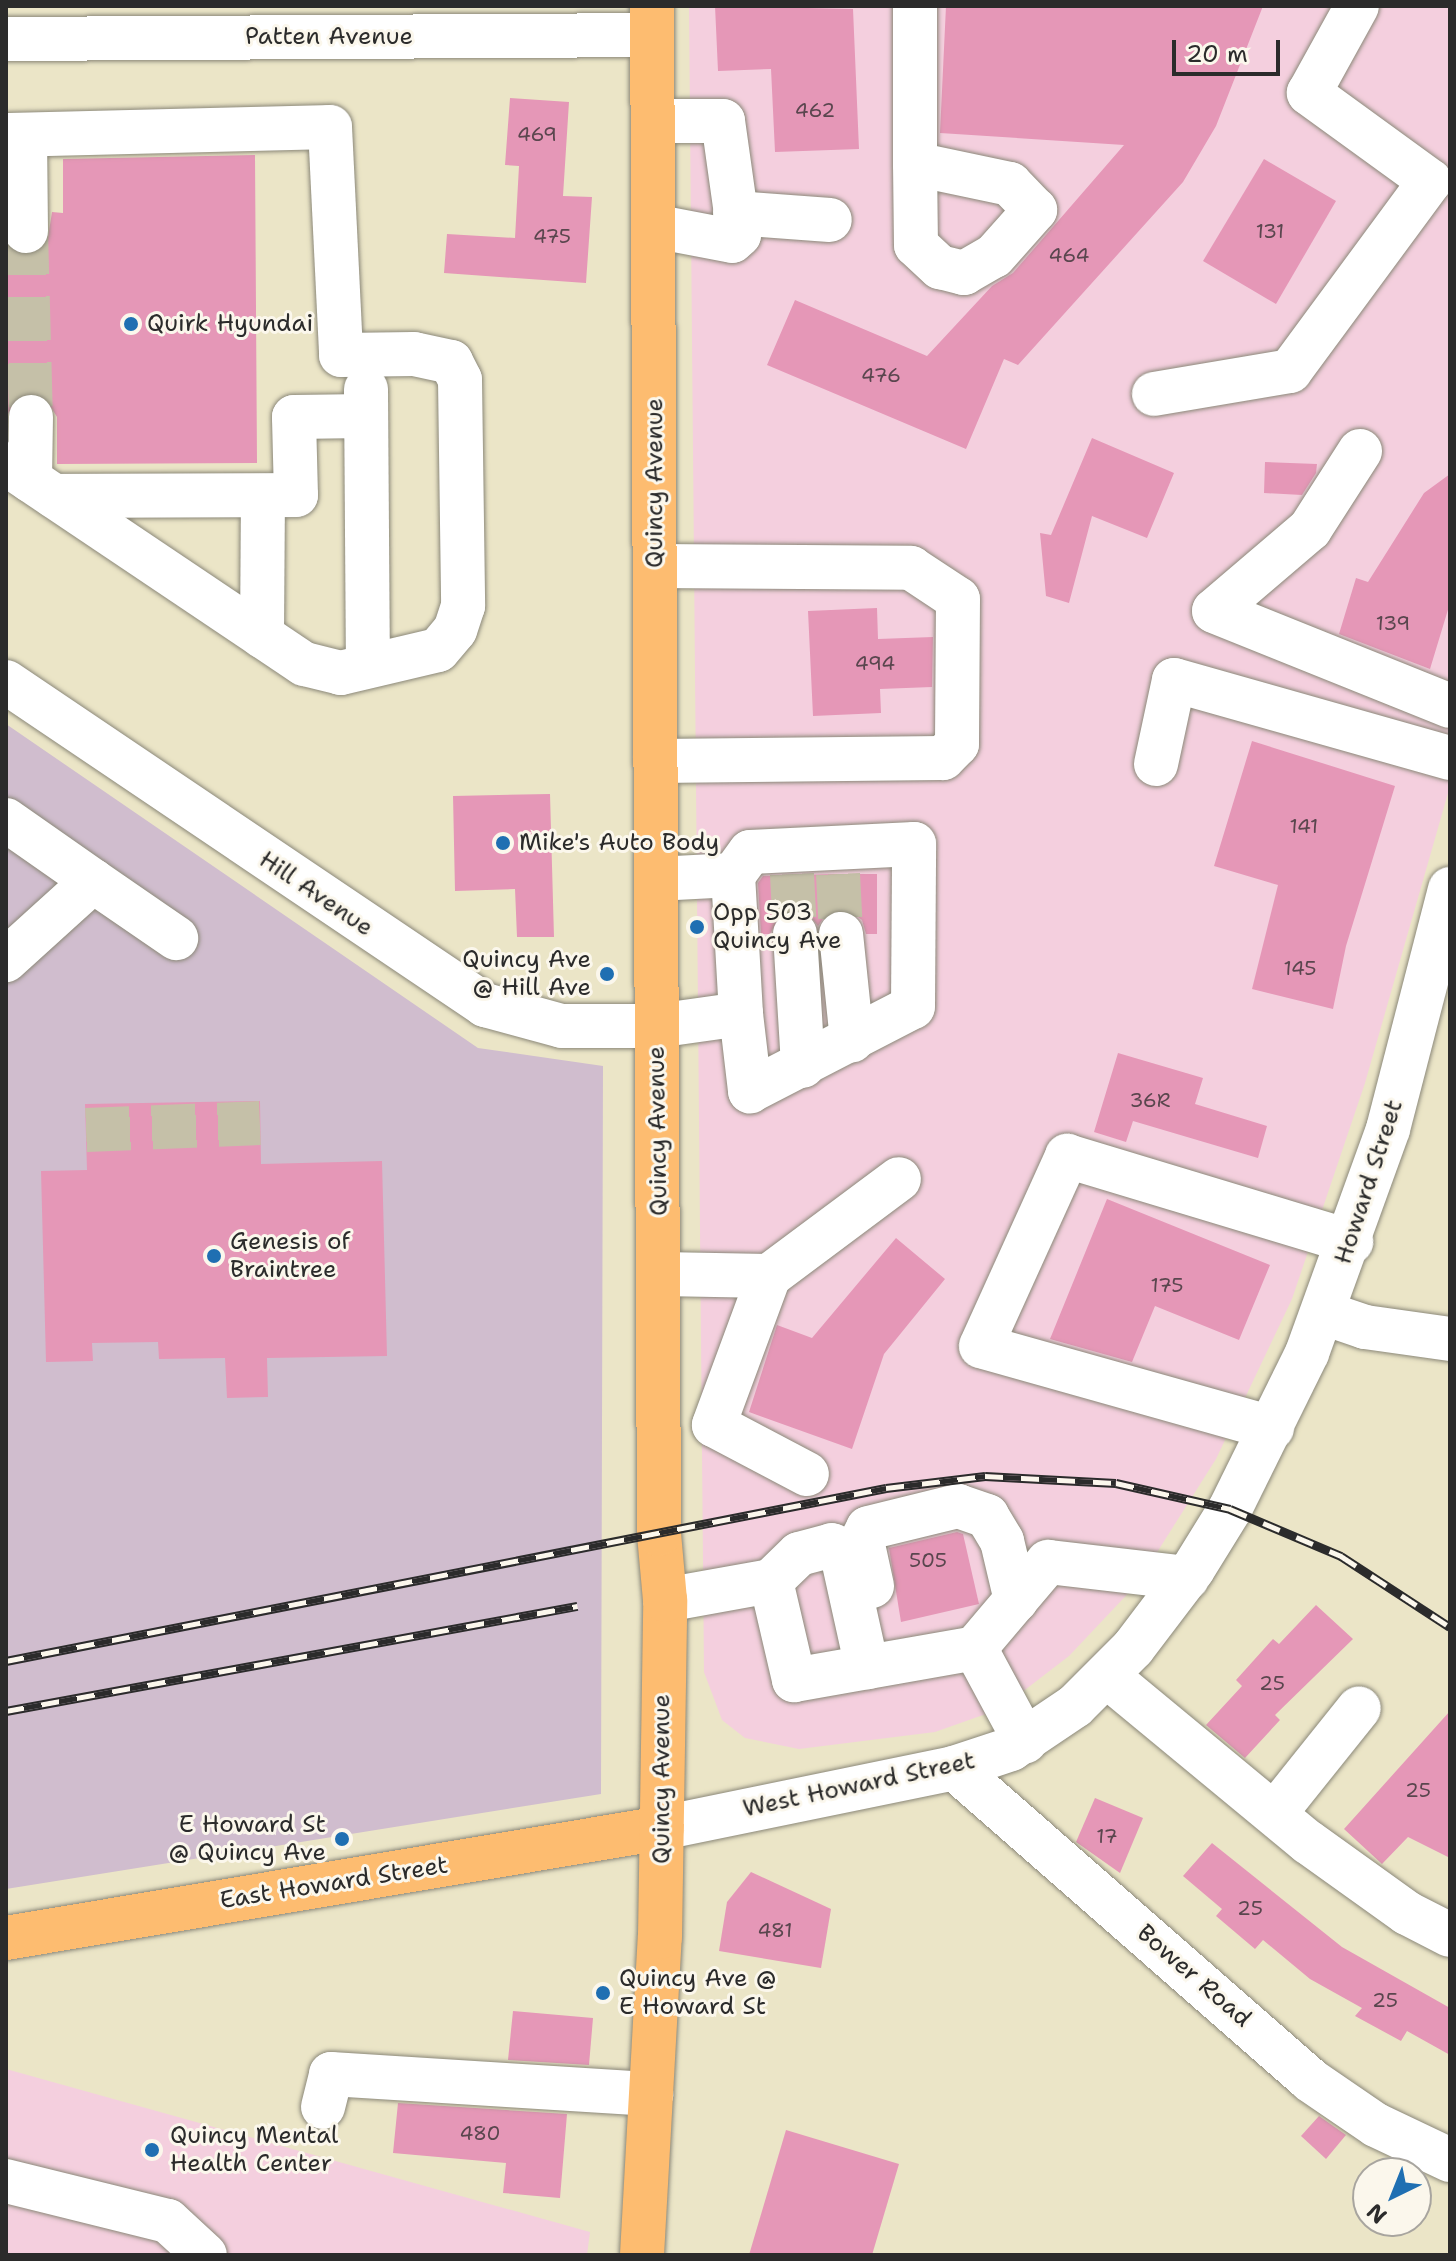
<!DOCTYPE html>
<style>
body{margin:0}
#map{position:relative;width:1456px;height:2261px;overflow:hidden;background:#ebe5c7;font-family:"Shantell Sans",sans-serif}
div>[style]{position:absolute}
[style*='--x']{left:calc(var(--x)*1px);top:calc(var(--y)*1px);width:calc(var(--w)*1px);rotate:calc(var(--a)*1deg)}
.built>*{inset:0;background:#f4cfde}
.industrial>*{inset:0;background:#d0bdce}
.building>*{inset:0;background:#e597b7}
.minor-tunnel>*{height:44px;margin-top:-22px;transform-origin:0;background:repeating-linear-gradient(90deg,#c5c0a8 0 44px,transparent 0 66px)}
.roads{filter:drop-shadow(0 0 2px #8b8879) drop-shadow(0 0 2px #8b8879)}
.minor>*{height:44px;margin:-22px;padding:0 22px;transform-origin:22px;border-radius:22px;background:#fff}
.major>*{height:44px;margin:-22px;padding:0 22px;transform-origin:22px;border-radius:22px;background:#fdbc70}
.rail>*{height:9px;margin-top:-4.5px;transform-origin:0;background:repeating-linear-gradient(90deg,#fbf7ec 0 18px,#2b2b2b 0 36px);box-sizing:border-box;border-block:2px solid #2b2b2b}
.dots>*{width:22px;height:22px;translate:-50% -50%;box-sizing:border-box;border:4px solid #fbf7ec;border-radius:50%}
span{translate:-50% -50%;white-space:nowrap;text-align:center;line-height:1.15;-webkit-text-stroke:6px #fbf7ec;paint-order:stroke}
.number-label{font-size:20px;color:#5a464e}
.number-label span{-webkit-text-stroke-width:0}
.street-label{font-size:24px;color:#2b2b2b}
.poi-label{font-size:24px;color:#2b2b2b}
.left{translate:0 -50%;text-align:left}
.right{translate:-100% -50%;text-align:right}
.frame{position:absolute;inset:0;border:8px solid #2b2b2b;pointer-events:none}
.north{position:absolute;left:1352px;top:2157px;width:80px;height:80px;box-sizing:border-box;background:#fbf7ec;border:2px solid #a8a59f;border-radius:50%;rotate:223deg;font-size:22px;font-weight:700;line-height:32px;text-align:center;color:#2b2b2b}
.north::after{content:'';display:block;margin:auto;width:28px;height:36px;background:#1f6fb2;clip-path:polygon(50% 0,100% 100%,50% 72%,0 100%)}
.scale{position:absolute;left:1172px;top:40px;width:108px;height:36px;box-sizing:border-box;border:4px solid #2b2b2b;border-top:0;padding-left:10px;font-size:24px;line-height:28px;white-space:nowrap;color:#2b2b2b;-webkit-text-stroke:6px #fbf7ec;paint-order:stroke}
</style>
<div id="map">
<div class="built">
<div style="clip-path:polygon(689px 6px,1450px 6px,1450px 786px,1365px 1083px,1292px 1299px,1216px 1459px,1137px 1584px,1069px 1656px,1000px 1709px,935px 1732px,799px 1749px,745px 1738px,722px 1720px,704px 1672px)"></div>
<div style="clip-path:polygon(6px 2069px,590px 2232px,587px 2255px,6px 2255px)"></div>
</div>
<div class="industrial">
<div style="clip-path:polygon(6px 724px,478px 1048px,603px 1066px,601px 1794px,6px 1889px)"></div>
</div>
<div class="building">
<div style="clip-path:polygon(715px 6px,853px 9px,859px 149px,775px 152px,771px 69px,718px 71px)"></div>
<div style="clip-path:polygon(946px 6px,1263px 6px,1216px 126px,1183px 182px,1018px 365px,1004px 359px,966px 449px,767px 365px,795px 300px,927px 356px,992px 286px,1013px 273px,1124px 145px,940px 133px)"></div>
<div style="clip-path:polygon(510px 98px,569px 102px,563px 196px,592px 197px,586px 283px,444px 273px,447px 234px,515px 238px,519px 166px,505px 165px)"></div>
<div style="clip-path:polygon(255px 155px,257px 463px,57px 464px,57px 417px,44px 396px,20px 395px,6px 417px,6px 245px,27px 256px,47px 244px,52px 212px,63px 213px,63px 159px)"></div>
<div style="clip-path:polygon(1264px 159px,1336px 201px,1276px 304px,1203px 261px)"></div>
<div style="clip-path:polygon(1092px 438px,1174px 473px,1147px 538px,1092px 516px,1069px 603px,1046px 596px,1040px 533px,1051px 535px)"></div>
<div style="clip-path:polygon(1265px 462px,1317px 464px,1316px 473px,1302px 495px,1264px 493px)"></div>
<div style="clip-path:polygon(1450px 474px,1450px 603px,1430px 669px,1339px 634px,1356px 578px,1368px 582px,1424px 493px)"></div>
<div style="clip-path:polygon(877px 608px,878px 639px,933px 637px,932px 687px,880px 689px,881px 713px,813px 716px,808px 611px)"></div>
<div style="clip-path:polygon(1252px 741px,1395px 786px,1346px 946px,1333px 1009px,1252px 989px,1278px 885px,1214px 866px)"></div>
<div style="clip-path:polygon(550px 794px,554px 937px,517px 937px,515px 889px,455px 891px,453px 796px)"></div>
<div style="clip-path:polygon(838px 874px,877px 874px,877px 934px,866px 934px,862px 920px,850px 911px,827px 913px,818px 926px,807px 912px,794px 909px,781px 914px,770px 934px,761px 934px,758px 883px,763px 876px)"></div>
<div style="clip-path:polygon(1118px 1053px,1203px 1078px,1195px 1104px,1267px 1126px,1258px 1158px,1133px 1121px,1126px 1142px,1094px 1132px)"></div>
<div style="clip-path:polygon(260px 1101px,261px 1164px,382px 1161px,387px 1356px,267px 1358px,268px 1397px,227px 1398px,225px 1358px,159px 1359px,158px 1342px,92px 1343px,93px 1361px,46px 1362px,41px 1171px,87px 1170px,85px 1104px)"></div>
<div style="clip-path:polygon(1107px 1199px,1270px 1265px,1239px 1340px,1155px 1306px,1132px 1362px,1050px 1339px)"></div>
<div style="clip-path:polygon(896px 1238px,945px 1279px,884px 1354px,852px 1449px,749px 1412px,777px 1325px,812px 1338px)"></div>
<div style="clip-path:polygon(957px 1532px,963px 1534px,979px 1604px,901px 1622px,889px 1548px)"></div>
<div style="clip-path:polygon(1316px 1605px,1353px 1639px,1275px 1715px,1280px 1720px,1245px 1758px,1206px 1725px,1242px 1686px,1236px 1680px,1273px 1639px,1279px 1644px)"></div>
<div style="clip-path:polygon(1450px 1711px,1450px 1858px,1408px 1837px,1382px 1864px,1344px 1829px)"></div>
<div style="clip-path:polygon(1095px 1798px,1143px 1818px,1120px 1873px,1076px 1842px)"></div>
<div style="clip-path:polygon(1212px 1843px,1342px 1947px,1450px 2008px,1450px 2055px,1407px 2031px,1401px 2041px,1355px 2016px,1362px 2008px,1310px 1979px,1263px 1940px,1255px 1949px,1216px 1916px,1222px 1909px,1183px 1876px)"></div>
<div style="clip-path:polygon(751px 1872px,831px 1909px,821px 1968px,719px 1951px,727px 1902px)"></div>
<div style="clip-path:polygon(513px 2011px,593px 2018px,589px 2065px,508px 2060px)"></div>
<div style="clip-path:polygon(398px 2103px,567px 2114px,560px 2198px,503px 2193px,506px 2163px,393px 2153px)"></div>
<div style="clip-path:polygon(1319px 2116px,1346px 2135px,1326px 2159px,1301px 2136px)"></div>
<div style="clip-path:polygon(786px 2130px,899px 2164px,872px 2255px,749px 2255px)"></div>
</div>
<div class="minor-tunnel">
<div style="--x:26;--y:231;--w:186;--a:88.5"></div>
<div style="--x:792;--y:874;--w:60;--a:87.1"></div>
<div style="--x:838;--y:874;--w:60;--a:87.1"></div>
<div style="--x:86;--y:1130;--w:174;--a:-2.3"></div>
</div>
<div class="roads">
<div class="minor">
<div style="--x:915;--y:6;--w:158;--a:90"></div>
<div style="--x:915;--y:164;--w:81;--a:89.3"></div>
<div style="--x:916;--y:245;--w:33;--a:43"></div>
<div style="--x:940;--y:267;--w:25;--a:14"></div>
<div style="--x:964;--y:273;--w:34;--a:-30"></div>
<div style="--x:994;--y:256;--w:62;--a:-48.3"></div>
<div style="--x:1035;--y:210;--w:36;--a:-134"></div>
<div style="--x:1010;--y:184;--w:97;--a:-168.1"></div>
<div style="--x:6;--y:39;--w:646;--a:-0.35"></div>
<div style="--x:653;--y:121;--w:70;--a:0"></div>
<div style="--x:723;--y:121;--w:115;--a:82"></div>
<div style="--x:739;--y:235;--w:9;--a:139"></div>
<div style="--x:732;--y:241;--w:80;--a:-169.2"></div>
<div style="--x:6;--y:135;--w:324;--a:-1.4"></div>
<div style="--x:330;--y:127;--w:228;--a:87.2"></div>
<div style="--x:341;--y:355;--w:73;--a:-0.8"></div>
<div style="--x:414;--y:354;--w:38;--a:12"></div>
<div style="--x:451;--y:362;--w:20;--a:63"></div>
<div style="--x:460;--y:380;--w:226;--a:89.2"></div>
<div style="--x:463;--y:606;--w:25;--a:108"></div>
<div style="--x:455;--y:630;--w:26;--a:130"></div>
<div style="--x:438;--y:650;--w:100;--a:166.7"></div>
<div style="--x:341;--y:673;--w:38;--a:-166"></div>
<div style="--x:304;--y:664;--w:359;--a:-146.1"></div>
<div style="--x:25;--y:135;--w:96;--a:89.4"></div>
<div style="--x:735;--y:213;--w:95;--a:4.2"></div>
<div style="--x:366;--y:389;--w:277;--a:89.6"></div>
<div style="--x:1154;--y:394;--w:138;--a:-9.6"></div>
<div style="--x:1290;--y:371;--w:236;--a:-53.6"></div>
<div style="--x:1430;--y:181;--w:150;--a:-144"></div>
<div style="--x:1309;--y:93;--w:99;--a:-61.1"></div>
<div style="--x:1360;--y:451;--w:93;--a:122.7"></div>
<div style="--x:1310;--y:529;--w:126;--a:139.5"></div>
<div style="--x:1214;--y:611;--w:254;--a:21.9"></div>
<div style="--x:30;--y:480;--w:63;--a:-89.1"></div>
<div style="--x:54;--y:496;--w:242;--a:-0.2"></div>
<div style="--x:296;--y:495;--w:78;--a:-91.5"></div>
<div style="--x:294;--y:417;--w:72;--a:-0.8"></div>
<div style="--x:655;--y:566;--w:256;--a:0.4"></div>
<div style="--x:911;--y:568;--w:56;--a:33.4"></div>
<div style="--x:958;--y:599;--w:145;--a:90.4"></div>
<div style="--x:957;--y:744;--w:20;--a:135"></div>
<div style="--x:943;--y:758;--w:288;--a:179.4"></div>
<div style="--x:262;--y:636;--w:140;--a:-89.6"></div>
<div style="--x:6;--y:682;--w:578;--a:33.99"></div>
<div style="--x:485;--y:1005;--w:80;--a:15.3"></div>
<div style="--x:562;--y:1026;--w:94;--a:0"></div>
<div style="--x:656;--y:1026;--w:86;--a:-8"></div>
<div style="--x:741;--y:1014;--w:78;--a:83.3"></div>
<div style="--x:750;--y:1091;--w:183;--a:-27.3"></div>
<div style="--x:913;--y:1007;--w:163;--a:-89.6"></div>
<div style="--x:914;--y:844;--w:164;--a:177.2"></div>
<div style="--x:750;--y:852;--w:29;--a:126"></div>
<div style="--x:733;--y:875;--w:139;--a:86.7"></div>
<div style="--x:1156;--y:764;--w:86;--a:-77.9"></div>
<div style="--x:1174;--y:680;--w:287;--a:15.8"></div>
<div style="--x:6;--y:820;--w:106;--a:35"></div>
<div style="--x:93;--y:881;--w:118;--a:137.8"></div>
<div style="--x:656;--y:879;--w:77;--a:-3"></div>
<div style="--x:93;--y:881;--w:101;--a:34.5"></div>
<div style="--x:795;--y:934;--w:132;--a:86.5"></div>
<div style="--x:841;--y:934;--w:107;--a:84.1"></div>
<div style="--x:661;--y:1274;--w:108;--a:1.1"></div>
<div style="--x:769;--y:1276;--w:162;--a:-36.7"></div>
<div style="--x:769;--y:1276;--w:159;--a:110.3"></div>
<div style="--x:714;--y:1425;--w:105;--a:27.8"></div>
<div style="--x:1324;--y:1313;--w:43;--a:18.9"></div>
<div style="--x:1365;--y:1327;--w:86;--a:8"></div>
<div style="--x:1272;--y:1428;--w:302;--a:-164.3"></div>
<div style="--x:981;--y:1346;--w:209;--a:-65.6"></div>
<div style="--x:1067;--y:1156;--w:297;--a:16.8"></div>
<div style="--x:771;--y:1581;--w:39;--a:-44"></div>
<div style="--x:799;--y:1554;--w:34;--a:-15"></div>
<div style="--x:832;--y:1545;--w:18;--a:52"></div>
<div style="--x:843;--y:1559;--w:111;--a:77.5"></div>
<div style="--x:872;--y:1586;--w:47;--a:-102.3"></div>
<div style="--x:862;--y:1540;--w:13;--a:-63"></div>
<div style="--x:868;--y:1528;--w:93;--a:-13.7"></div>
<div style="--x:958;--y:1506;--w:31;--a:19"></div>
<div style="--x:987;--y:1516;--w:29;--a:59"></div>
<div style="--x:1002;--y:1541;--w:61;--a:76.7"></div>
<div style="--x:665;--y:1600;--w:108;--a:-10.2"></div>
<div style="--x:771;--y:1581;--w:102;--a:76.9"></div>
<div style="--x:794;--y:1680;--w:184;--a:-10"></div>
<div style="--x:975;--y:1648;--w:113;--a:-49.7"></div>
<div style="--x:1048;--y:1562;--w:140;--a:6.6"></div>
<div style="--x:975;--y:1648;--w:106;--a:61.7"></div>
<div style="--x:1107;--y:1676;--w:261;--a:39.6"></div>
<div style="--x:1308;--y:1842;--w:122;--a:35.6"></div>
<div style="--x:1407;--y:1913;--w:48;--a:27.1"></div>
<div style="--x:954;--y:1768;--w:473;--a:41.2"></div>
<div style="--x:1310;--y:2080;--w:80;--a:34.3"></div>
<div style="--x:1376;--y:2125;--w:82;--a:25.3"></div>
<div style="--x:1275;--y:1813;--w:134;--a:-51.3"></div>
<div style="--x:662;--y:1828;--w:298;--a:-11.6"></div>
<div style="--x:954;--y:1768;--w:60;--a:-18.4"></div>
<div style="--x:1011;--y:1749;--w:77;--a:-33.9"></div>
<div style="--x:1075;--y:1706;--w:82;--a:-45"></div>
<div style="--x:1133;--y:1648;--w:99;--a:-52.8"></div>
<div style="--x:1193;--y:1569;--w:70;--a:-58.3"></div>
<div style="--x:1230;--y:1509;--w:174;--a:-63.7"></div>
<div style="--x:1307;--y:1353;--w:238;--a:-70.1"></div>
<div style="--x:1388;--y:1129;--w:248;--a:-75.5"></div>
<div style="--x:323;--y:2107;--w:34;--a:-76"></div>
<div style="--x:331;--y:2074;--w:321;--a:3.6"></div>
<div style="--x:6;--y:2181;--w:167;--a:13.9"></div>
<div style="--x:168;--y:2221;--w:50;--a:42.6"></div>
</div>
<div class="major">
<div style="--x:6;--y:1938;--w:665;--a:-9.52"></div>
<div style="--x:642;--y:2255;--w:319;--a:-86.8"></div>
<div style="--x:660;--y:1937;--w:337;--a:-89.1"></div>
<div style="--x:665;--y:1600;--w:66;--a:-95.2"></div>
<div style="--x:659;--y:1534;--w:1528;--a:-90.26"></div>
</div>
</div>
<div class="rail">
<div style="--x:6;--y:1661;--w:897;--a:-11.12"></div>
<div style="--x:886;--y:1488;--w:100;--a:-6.9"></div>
<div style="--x:985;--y:1476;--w:131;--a:3.1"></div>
<div style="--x:1116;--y:1483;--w:117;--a:12.8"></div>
<div style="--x:1230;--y:1509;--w:121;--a:22.9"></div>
<div style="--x:1341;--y:1556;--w:130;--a:33.1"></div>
<div style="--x:6;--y:1711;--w:581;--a:-10.42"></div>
</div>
<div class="dots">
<div style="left:131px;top:324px;background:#1f6fb2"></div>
<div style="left:503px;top:843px;background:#1f6fb2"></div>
<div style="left:697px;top:927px;background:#1f6fb2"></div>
<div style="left:607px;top:974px;background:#1f6fb2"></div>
<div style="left:214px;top:1256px;background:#1f6fb2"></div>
<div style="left:342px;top:1839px;background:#1f6fb2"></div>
<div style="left:603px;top:1993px;background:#1f6fb2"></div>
<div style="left:152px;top:2150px;background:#1f6fb2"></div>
</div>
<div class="number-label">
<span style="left:815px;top:110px">462</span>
<span style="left:537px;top:134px">469</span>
<span style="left:1270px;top:231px">131</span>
<span style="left:552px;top:236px">475</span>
<span style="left:1069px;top:255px">464</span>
<span style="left:881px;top:375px">476</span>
<span style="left:1393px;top:623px">139</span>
<span style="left:875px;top:663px">494</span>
<span style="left:1304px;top:826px">141</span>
<span style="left:1300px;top:968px">145</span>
<span style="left:1150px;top:1100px">36R</span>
<span style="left:1167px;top:1285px">175</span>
<span style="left:928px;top:1560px">505</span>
<span style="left:1272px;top:1683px">25</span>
<span style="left:1418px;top:1790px">25</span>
<span style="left:1107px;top:1836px">17</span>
<span style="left:1250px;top:1908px">25</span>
<span style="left:775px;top:1930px">481</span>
<span style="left:1385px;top:2000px">25</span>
<span style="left:480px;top:2133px">480</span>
</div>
<div class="street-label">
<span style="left:329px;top:37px">Patten Avenue</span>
<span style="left:655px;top:483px;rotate:-90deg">Quincy Avenue</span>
<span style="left:316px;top:894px;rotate:34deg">Hill Avenue</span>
<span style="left:658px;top:1131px;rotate:-91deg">Quincy Avenue</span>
<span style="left:1369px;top:1182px;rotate:-72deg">Howard Street</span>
<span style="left:662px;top:1779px;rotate:-90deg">Quincy Avenue</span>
<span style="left:859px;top:1785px;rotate:-12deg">West Howard Street</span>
<span style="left:334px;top:1883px;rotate:-9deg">East Howard Street</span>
<span style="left:1194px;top:1976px;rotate:41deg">Bower Road</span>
</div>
<div class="poi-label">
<span class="left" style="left:147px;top:324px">Quirk Hyundai</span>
<span class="left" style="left:519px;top:843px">Mike's Auto Body</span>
<span class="left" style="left:713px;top:927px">Opp 503<br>Quincy Ave</span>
<span class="right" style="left:591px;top:974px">Quincy Ave<br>@ Hill Ave</span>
<span class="left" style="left:230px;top:1256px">Genesis of<br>Braintree</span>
<span class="right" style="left:326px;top:1839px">E Howard St<br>@ Quincy Ave</span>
<span class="left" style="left:619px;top:1993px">Quincy Ave @<br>E Howard St</span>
<span class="left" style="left:170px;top:2150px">Quincy Mental<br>Health Center</span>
</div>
<div class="frame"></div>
<div class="north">N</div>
<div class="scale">20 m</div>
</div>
